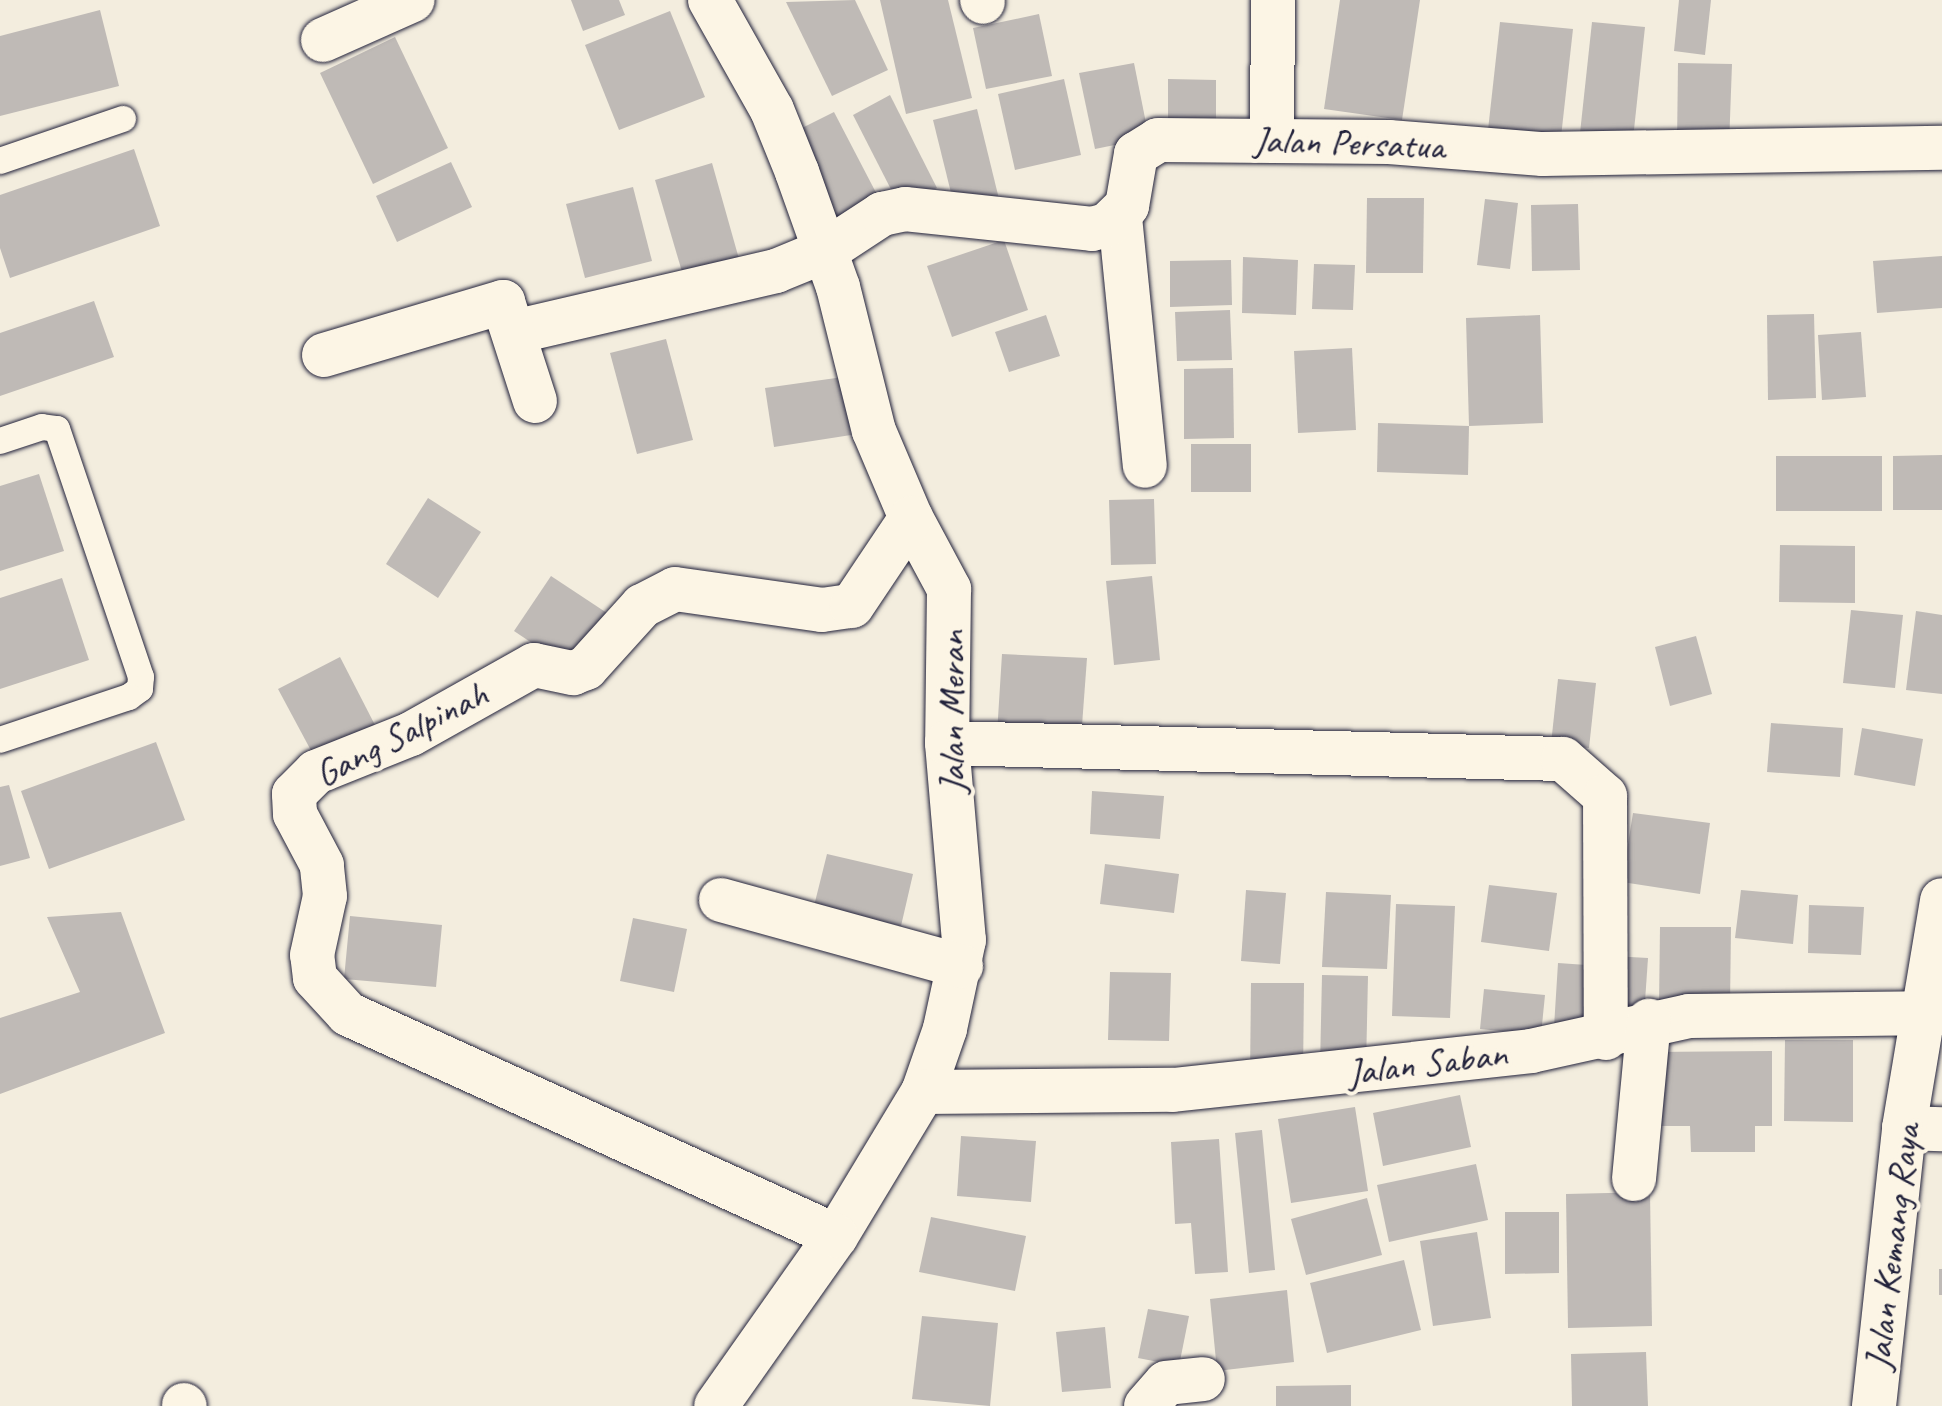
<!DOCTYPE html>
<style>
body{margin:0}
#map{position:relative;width:1942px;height:1406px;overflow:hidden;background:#f3edde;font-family:Caveat,sans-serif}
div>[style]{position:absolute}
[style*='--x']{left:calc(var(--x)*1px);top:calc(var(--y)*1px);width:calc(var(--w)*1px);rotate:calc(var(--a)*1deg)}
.building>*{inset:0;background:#bfbab6}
.roads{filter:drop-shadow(0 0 2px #22223b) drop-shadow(0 0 2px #22223b)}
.lane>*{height:26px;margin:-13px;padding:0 13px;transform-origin:13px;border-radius:13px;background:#fcf5e5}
.street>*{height:44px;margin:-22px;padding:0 22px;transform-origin:22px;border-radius:22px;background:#fcf5e5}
.secondary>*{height:44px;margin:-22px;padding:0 22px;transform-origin:22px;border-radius:22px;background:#fcf5e5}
span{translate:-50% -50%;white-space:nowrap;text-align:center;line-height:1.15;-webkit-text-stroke:8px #fcf5e5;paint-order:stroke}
.street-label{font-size:38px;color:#22223b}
</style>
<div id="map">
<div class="building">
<div style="clip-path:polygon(571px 0,619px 0,625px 15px,583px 31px)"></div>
<div style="clip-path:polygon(855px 0,888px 70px,832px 96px,786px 2px)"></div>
<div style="clip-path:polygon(880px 0,948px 0,972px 98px,906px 114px)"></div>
<div style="clip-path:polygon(1340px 0,1420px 0,1402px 120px,1324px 109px)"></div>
<div style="clip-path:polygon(1679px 0,1711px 0,1705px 55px,1674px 51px)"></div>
<div style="clip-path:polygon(100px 10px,119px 86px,0 116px,0 36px)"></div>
<div style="clip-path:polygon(670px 11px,705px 97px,619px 130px,585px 45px)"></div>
<div style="clip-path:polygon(1039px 14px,1052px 76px,986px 89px,973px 28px)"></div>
<div style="clip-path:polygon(1500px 22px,1573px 29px,1560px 146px,1487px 139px)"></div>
<div style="clip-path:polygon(1592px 22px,1645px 27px,1633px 139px,1580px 133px)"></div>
<div style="clip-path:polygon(395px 37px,448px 148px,373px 184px,320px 73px)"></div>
<div style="clip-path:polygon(1134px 63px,1149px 138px,1095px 149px,1079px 73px)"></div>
<div style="clip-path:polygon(1678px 63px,1732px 64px,1729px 146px,1677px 145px)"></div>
<div style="clip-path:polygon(1064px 79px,1081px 155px,1015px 170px,998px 94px)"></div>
<div style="clip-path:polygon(1168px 79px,1216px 80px,1216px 132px,1168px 132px)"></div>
<div style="clip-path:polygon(890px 95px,937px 188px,900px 207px,853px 115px)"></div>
<div style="clip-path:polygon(977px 109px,999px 199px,955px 209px,933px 120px)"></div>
<div style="clip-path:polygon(834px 112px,884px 208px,835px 233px,784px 137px)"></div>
<div style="clip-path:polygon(134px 149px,160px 226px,10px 278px,0 248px,0 195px)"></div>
<div style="clip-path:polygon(451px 162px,472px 207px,397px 242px,376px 196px)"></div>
<div style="clip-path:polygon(712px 163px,741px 266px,685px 282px,655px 180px)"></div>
<div style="clip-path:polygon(633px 187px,652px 261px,585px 278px,566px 204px)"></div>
<div style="clip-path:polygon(1367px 198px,1424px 198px,1423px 273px,1366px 273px)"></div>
<div style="clip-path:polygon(1485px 199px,1518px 203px,1510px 269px,1477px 265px)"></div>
<div style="clip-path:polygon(1578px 204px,1580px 270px,1532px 271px,1531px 205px)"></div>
<div style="clip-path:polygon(1004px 240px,1028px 310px,952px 337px,927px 266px)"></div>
<div style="clip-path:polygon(1942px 256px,1942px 308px,1877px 313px,1873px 261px)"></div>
<div style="clip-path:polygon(1243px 257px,1298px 260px,1296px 315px,1242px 313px)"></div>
<div style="clip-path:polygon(1231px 260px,1232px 305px,1170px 307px,1170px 261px)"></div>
<div style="clip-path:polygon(1314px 264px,1355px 265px,1353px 310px,1312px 309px)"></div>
<div style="clip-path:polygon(94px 301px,114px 357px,0 396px,0 333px)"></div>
<div style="clip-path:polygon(1230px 310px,1232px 360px,1177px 361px,1175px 312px)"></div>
<div style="clip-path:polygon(1814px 314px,1816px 398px,1768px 400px,1767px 315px)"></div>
<div style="clip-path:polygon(1046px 315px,1060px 356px,1009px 372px,995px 332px)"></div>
<div style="clip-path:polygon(1540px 315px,1543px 423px,1469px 426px,1466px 318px)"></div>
<div style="clip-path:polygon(1861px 332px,1866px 397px,1822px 400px,1818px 335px)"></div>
<div style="clip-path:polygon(666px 339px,693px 440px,637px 454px,610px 353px)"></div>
<div style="clip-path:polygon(1352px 348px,1356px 430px,1298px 433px,1294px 351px)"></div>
<div style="clip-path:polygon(1233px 368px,1234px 438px,1184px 439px,1184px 369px)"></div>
<div style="clip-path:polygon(843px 377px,851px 435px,774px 447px,765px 388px)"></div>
<div style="clip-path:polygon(1378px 423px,1469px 426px,1468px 475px,1377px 472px)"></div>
<div style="clip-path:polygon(1191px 444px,1251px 444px,1251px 492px,1191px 492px)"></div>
<div style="clip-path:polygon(1942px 455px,1942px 510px,1893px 510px,1893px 456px)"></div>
<div style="clip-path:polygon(1776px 456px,1882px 456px,1882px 511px,1776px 511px)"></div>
<div style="clip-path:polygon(39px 474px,64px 551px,0 571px,0 486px)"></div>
<div style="clip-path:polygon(428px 498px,481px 532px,438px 598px,386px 564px)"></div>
<div style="clip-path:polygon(1154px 499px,1156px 564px,1111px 565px,1109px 500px)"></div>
<div style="clip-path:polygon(1780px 545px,1855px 546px,1855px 603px,1779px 602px)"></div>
<div style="clip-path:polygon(551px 576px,613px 617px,575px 672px,514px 631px)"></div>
<div style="clip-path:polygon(1152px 576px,1160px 660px,1114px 665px,1106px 581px)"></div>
<div style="clip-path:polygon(62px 578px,89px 660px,0 689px,0 598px)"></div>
<div style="clip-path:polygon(1851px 610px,1903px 615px,1895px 688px,1843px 683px)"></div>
<div style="clip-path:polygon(1916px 611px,1942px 615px,1942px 694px,1906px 690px)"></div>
<div style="clip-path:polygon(1696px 636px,1712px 694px,1670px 706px,1655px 647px)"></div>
<div style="clip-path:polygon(1002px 654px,1087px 658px,1081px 739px,997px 734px)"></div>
<div style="clip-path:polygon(340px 657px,376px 727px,315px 758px,278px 689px)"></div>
<div style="clip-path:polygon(1558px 679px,1596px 683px,1589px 748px,1551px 744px)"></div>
<div style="clip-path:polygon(1771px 723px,1843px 728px,1840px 777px,1767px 772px)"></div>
<div style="clip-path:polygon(1862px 728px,1923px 739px,1915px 786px,1854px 775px)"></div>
<div style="clip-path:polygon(156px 742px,185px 820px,49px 869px,21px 791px)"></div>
<div style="clip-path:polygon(9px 785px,30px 858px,0 866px,0 787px)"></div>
<div style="clip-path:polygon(1092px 791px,1164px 796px,1160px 839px,1090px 834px)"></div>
<div style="clip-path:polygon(1633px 813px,1710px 823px,1700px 894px,1622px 882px)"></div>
<div style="clip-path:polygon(827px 854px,913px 874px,901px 926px,814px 906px)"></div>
<div style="clip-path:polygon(1105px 864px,1179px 874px,1174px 913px,1100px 904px)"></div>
<div style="clip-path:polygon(1489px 885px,1557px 893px,1549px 951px,1481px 942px)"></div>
<div style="clip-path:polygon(1246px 890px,1286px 893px,1280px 964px,1241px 961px)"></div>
<div style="clip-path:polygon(1741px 890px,1798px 895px,1793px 944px,1735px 938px)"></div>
<div style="clip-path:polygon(1326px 892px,1391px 895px,1387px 969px,1322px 967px)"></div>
<div style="clip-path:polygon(1396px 904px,1455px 906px,1450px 1018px,1392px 1016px)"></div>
<div style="clip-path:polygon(1809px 905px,1864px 907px,1861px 955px,1808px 953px)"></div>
<div style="clip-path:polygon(121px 912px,165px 1033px,0 1094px,0 1018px,80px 992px,47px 917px)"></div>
<div style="clip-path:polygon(350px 916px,442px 925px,436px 987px,344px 979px)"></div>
<div style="clip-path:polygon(633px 918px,687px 929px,674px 992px,620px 981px)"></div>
<div style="clip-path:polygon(1660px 927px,1731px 927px,1730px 1006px,1659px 1006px)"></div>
<div style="clip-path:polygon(1612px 956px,1648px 958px,1644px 1016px,1609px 1013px)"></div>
<div style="clip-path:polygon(1558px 963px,1601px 966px,1598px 1029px,1554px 1027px)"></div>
<div style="clip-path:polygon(1110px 972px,1171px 973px,1169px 1041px,1108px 1040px)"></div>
<div style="clip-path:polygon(1322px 975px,1368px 976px,1366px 1068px,1320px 1067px)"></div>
<div style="clip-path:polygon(1251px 983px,1304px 983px,1303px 1077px,1250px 1077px)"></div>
<div style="clip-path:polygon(1484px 989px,1545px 995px,1541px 1035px,1480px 1029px)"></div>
<div style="clip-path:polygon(1785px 1040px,1853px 1040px,1853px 1122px,1784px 1121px)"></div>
<div style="clip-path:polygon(1772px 1051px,1772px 1126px,1755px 1126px,1755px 1152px,1691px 1152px,1690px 1126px,1648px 1126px,1648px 1052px)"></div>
<div style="clip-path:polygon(1460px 1095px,1471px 1147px,1383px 1166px,1373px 1113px)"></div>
<div style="clip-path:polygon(1355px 1107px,1368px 1191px,1291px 1203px,1278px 1119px)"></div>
<div style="clip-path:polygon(1262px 1130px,1275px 1270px,1249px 1273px,1235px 1133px)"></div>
<div style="clip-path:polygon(961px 1136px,1036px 1141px,1031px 1202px,957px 1196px)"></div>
<div style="clip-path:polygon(1219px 1139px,1228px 1272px,1195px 1274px,1191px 1223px,1175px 1224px,1171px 1142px)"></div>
<div style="clip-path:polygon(1476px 1164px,1488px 1220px,1389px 1242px,1377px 1185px)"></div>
<div style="clip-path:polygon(1650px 1192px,1652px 1326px,1568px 1328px,1566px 1194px)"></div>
<div style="clip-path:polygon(1367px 1198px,1382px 1255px,1306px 1275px,1291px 1219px)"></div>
<div style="clip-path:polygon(1505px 1212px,1559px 1212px,1559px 1273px,1505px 1274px)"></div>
<div style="clip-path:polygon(931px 1217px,1026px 1236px,1015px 1291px,919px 1272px)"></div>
<div style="clip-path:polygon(1477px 1232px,1491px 1318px,1433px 1326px,1420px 1241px)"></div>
<div style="clip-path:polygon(1404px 1260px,1421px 1330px,1327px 1353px,1310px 1283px)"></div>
<div style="clip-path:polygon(1939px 1269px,1942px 1269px,1942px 1295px,1939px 1295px)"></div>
<div style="clip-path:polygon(1287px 1290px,1294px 1362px,1217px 1371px,1210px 1299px)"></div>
<div style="clip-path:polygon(1148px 1309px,1189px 1316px,1179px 1366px,1138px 1358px)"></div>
<div style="clip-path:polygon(922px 1316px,998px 1323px,990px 1406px,912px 1399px)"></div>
<div style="clip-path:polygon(1105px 1327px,1111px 1388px,1062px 1392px,1056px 1332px)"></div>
<div style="clip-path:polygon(1646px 1352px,1648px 1406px,1572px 1406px,1571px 1354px)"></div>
<div style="clip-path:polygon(1351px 1385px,1351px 1406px,1276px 1406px,1276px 1386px)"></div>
</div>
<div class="roads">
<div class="lane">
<div style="--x:0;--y:161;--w:130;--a:-18.9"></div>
<div style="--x:0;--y:441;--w:44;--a:-18.4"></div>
<div style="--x:42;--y:427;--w:15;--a:8"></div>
<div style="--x:57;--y:429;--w:262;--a:71.3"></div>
<div style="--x:141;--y:677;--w:12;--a:95"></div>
<div style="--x:140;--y:689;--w:14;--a:144"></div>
<div style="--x:129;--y:697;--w:136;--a:161.6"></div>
</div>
<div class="street">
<div style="--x:710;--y:0;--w:126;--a:60.6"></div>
<div style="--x:772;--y:110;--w:67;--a:68"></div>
<div style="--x:797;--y:172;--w:122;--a:70.4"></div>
<div style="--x:838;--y:287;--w:148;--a:76"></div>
<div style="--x:874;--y:431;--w:95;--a:67"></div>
<div style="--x:911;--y:518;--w:81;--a:61.8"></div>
<div style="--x:949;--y:589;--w:154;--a:90.7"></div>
<div style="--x:947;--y:743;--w:198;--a:85.1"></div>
<div style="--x:964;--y:940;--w:91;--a:102.1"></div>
<div style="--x:945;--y:1029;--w:67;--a:109.2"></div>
<div style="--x:923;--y:1092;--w:168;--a:121.1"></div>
<div style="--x:836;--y:1236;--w:208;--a:125.2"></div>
<div style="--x:982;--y:0;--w:2;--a:63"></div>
<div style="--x:323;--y:40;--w:98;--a:-24"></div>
<div style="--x:1272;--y:139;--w:139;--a:-89.6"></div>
<div style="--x:1120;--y:217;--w:250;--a:84.3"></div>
<div style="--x:514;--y:332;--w:269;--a:-13.1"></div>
<div style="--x:776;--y:271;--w:55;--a:-22.4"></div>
<div style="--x:827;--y:250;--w:66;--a:-33.2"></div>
<div style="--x:882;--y:214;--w:24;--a:-12"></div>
<div style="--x:905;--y:209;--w:188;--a:6.1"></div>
<div style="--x:1092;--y:229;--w:16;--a:-15"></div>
<div style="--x:1107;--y:225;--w:28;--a:-44"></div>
<div style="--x:1127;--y:206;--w:53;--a:-80.2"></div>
<div style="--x:1136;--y:154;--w:26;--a:-32"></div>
<div style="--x:1158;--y:140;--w:231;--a:0.5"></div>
<div style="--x:1389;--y:142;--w:154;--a:4.5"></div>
<div style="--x:1543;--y:154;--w:399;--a:-0.9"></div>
<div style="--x:324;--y:355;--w:187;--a:-16.5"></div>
<div style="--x:503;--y:302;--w:104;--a:72.1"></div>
<div style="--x:947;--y:743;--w:616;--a:1.49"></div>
<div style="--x:1563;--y:759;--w:56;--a:41.4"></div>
<div style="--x:1605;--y:796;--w:242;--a:89.8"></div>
<div style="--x:721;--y:900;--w:249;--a:15.4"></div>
<div style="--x:923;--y:1092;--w:250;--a:-0.5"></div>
<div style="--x:1173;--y:1090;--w:360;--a:-6.2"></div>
<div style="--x:1531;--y:1051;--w:162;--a:-12.5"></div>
<div style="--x:1689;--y:1016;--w:253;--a:-0.7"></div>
<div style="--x:1904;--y:1128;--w:38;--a:2"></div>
<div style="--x:1634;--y:1179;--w:159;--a:-84.6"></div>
<div style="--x:836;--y:1236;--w:536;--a:-155.54"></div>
<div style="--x:348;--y:1014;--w:49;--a:-132.5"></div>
<div style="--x:315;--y:978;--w:23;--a:-97"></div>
<div style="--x:312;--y:955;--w:60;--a:-77.6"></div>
<div style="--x:325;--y:896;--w:31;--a:-96"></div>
<div style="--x:322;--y:865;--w:58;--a:-117.9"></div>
<div style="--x:295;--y:814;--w:20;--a:-93"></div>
<div style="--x:294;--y:794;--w:31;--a:-45"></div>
<div style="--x:316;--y:772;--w:102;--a:-21.8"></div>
<div style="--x:411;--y:734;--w:141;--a:-29.3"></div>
<div style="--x:534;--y:665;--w:40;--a:12"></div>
<div style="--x:573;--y:673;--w:14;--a:-21"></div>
<div style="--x:586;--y:668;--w:84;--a:-47.9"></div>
<div style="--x:642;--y:606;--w:37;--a:-27"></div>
<div style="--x:675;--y:589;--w:148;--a:8.1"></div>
<div style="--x:822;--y:610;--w:30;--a:-8"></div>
<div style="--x:852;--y:606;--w:106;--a:-56.2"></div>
<div style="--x:184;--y:1405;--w:1;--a:45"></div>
<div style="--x:1146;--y:1406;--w:30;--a:-49"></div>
<div style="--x:1166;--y:1383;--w:37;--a:-6"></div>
</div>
<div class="secondary">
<div style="--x:1874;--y:1406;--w:280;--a:-83.8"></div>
<div style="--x:1904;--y:1128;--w:231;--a:-80.5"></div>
</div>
</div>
<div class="street-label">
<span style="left:1349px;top:143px;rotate:2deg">Jalan Persatua</span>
<span style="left:952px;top:712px;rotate:-90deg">Jalan Meran</span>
<span style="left:401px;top:734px;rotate:-27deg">Gang Salpinah</span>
<span style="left:1427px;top:1063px;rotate:-7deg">Jalan Saban</span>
<span style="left:1892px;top:1247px;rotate:-83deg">Jalan Kemang Raya</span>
</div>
</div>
